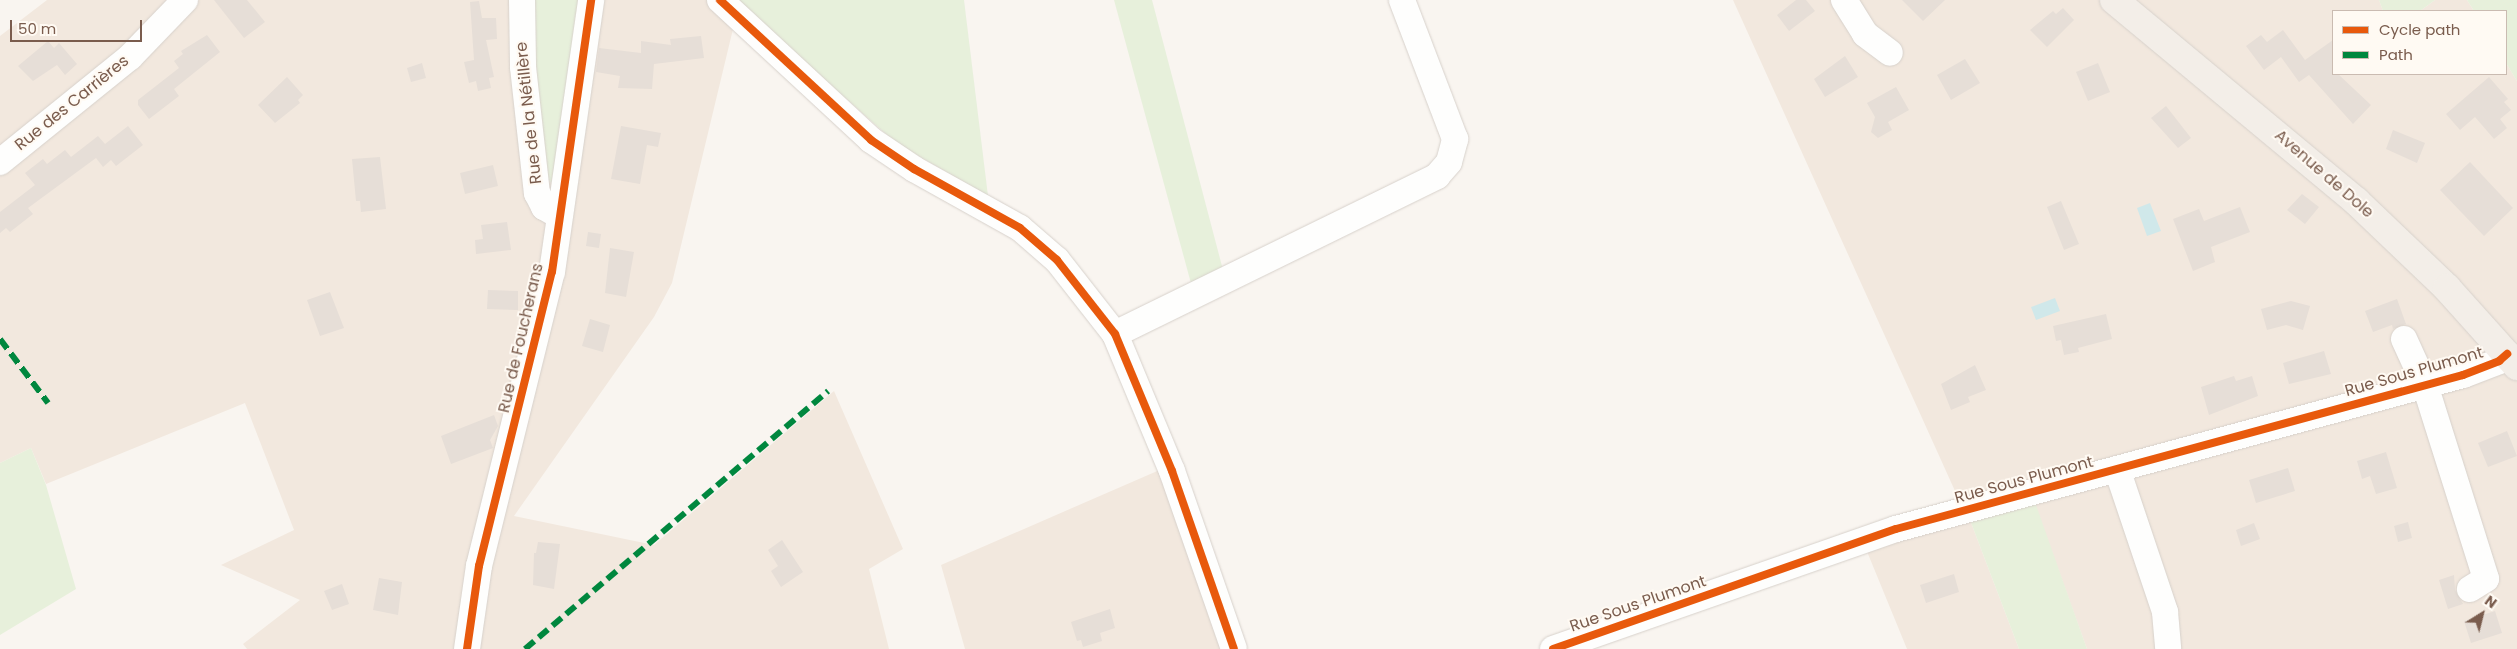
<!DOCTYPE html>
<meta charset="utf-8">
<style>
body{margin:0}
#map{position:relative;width:2517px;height:649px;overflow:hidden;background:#f9f5f0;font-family:Poppins,sans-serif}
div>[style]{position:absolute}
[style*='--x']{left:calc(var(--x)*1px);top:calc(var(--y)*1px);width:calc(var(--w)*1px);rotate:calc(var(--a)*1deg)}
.residential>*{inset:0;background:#f2e8de}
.green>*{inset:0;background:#e7f0db}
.water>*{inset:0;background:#d0e8ea}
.building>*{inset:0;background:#e6ded7}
.roads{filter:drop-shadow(0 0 1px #d7d1cb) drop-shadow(0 0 1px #d7d1cb)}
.minor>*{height:26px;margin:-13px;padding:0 13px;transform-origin:13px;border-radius:13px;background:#fefefd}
.major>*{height:28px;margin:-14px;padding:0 14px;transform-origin:14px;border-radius:14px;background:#f3eee8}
.quiet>*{height:6px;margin-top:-3px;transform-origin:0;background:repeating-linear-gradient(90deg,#00873e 0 12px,transparent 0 18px)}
.cycleway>*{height:8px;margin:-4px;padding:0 4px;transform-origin:4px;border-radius:4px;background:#e8590c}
span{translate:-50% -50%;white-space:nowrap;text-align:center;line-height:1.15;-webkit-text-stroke:4px #fffaf3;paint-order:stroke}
.street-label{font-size:16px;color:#7a5c4d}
.legend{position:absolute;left:2332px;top:10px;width:175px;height:65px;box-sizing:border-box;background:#fffaf3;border:1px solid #cabbb1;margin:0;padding:6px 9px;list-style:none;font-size:15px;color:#7a5c4d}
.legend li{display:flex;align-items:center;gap:10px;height:25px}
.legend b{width:25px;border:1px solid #cabbb1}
.north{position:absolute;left:2457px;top:589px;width:50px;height:50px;-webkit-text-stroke:4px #fffaf3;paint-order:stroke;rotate:36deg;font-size:14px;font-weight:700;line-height:20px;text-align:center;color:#7a5c4d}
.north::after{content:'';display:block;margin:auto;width:18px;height:22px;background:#7a5c4d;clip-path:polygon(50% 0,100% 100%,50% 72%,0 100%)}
.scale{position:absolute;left:10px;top:20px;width:132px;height:22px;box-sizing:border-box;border:2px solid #7a5c4d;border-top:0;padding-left:6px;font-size:15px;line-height:18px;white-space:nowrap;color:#7a5c4d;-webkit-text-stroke:4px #fffaf3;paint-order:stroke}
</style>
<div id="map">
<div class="residential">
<div style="clip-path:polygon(47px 0,735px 0,739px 4px,672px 283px,654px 317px,514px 516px,654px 545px,834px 391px,903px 549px,869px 569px,889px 649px,247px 649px,243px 644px,300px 600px,221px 565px,294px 530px,245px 403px,46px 484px,31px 448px,0 463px,0 36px)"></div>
<div style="clip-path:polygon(1733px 0,2379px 0,2383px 11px,2333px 11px,2333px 74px,2506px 74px,2506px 63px,2517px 81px,2517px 649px,2087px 649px,2034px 502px,1970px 520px,2019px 649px,1907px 649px,1859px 532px,1960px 502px)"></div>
<div style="clip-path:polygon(2435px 0,2467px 0,2474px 11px,2420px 11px)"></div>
<div style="clip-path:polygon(1178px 462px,1244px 649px,965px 649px,941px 565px)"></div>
</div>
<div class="green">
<div style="clip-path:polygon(531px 0,579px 0,553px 184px,547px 179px,543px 155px)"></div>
<div style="clip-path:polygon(735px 0,964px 0,988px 196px,896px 143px)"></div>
<div style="clip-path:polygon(1114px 0,1152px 0,1223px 270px,1192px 287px)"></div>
<div style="clip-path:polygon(2379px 0,2435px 0,2420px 11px,2383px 11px)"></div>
<div style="clip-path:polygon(2467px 0,2517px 0,2517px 81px,2506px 63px,2506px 11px,2474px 11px)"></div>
<div style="clip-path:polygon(31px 448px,46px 485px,76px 589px,0 635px,0 463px)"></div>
<div style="clip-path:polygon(2035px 502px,2087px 649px,2019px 649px,1970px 520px)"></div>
</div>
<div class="water">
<div style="clip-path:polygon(2150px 203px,2161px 231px,2147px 236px,2137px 208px)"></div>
<div style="clip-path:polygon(2055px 298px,2060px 311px,2036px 320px,2031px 307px)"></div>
</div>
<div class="building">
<div style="clip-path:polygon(214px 0,247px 0,265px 22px,244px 38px)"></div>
<div style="clip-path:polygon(1796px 0,1806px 0,1815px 11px,1789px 31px,1777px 15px)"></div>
<div style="clip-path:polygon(1902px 0,1945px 0,1923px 21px)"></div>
<div style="clip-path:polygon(479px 1px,482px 18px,496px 18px,497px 39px,486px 40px,494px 77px,489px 78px,491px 88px,478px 91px,476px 81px,469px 83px,464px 62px,474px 60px,470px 2px)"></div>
<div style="clip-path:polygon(2063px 8px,2074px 20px,2047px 47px,2030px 30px,2053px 11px,2056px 14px)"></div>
<div style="clip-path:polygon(2283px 30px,2305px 60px,2333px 40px,2333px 74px,2338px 74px,2371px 105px,2353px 124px,2309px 75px,2299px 82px,2281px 57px,2264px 70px,2246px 46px,2261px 35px,2267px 42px)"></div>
<div style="clip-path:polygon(207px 35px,220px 52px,174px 89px,179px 96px,149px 119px,138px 105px,138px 100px,179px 68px,174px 61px,183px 54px,181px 51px)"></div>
<div style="clip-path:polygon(701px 36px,704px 58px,654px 64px,652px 89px,618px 88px,620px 76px,596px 72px,599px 48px,641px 53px,641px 41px,671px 45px,670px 39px)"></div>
<div style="clip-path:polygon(48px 41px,54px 48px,59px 43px,77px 64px,65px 75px,57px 65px,33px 81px,18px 66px)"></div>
<div style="clip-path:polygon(1845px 56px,1858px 77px,1825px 97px,1814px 79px)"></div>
<div style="clip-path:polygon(1965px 59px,1980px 83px,1951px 100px,1937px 75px)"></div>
<div style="clip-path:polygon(422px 63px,426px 78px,411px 82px,407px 68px)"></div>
<div style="clip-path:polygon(2098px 63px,2110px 92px,2088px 101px,2076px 72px)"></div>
<div style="clip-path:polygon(287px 77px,303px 95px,298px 100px,300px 103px,275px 123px,258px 105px)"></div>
<div style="clip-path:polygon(2489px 77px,2508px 99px,2504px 102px,2511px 110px,2500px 119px,2507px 128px,2494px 139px,2475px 117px,2460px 130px,2446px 114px)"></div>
<div style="clip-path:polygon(1896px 87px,1909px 110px,1888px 122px,1892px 130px,1878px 138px,1871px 132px,1875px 117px,1867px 103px)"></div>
<div style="clip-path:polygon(2166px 106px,2191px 138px,2178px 148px,2151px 118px)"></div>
<div style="clip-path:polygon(128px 126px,143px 145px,116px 166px,111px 160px,103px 167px,96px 158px,28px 208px,33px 214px,10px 232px,6px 228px,0 233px,0 212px,35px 185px,25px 173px,43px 159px,47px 164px,65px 150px,71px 157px,98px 136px,105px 144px)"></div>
<div style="clip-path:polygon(621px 126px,661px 133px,658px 147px,647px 145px,640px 184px,611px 179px)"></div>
<div style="clip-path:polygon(2393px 130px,2425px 143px,2417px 163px,2386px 149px)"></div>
<div style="clip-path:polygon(380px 157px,386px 209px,361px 212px,360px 201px,356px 201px,352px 159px)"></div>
<div style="clip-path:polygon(2470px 162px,2513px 208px,2484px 236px,2440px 190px)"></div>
<div style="clip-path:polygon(493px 165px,498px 186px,465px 194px,460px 173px)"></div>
<div style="clip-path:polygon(2302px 194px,2319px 207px,2305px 224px,2287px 210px)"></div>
<div style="clip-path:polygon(2061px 201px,2079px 244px,2064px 250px,2047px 207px)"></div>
<div style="clip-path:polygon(2240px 207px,2250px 232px,2211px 247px,2215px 262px,2193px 271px,2173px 219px,2199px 209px,2204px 221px)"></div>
<div style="clip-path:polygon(507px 222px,511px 250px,476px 254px,475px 240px,483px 239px,481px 225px)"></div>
<div style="clip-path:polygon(588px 232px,601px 234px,599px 248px,586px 246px)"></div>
<div style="clip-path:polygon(610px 248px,634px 252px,626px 297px,605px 293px)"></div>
<div style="clip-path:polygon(488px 290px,518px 291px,518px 310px,487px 309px)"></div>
<div style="clip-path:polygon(330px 292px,344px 328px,320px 336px,307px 300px)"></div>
<div style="clip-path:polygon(2397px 299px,2406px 324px,2393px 329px,2392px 325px,2373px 332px,2365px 311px)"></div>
<div style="clip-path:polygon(2291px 301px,2310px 306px,2303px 330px,2286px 325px,2267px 330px,2261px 309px)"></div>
<div style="clip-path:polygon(2106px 314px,2112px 339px,2078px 348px,2079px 352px,2064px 355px,2061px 340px,2056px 341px,2053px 326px)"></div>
<div style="clip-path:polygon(590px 319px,610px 325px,603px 352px,582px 346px)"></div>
<div style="clip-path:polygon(2324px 351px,2331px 374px,2289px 384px,2283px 363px)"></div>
<div style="clip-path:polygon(1975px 365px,1986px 390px,1968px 397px,1970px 402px,1951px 410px,1941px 384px)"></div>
<div style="clip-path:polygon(2234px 376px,2236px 381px,2252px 376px,2258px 396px,2209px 415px,2201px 387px)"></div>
<div style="clip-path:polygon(494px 415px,498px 426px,490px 440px,493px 448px,451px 464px,441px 436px)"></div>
<div style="clip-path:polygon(2507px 431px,2517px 456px,2488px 467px,2478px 443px)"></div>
<div style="clip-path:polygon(2386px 452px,2397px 488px,2376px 494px,2370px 476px,2362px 479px,2357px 461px)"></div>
<div style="clip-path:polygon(2288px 468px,2295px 491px,2256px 503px,2249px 480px)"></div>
<div style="clip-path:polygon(2408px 522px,2412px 538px,2398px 542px,2394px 526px)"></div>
<div style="clip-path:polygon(2254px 523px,2260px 539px,2241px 546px,2236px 530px)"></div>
<div style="clip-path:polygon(782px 540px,803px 572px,781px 587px,771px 571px,778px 566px,768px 550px)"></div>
<div style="clip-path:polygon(538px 542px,560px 544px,554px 589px,533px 585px,534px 553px,536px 553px)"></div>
<div style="clip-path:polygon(1954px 574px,1959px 592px,1926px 603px,1920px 585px)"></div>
<div style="clip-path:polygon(2454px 575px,2455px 590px,2463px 604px,2448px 609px,2439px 580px)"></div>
<div style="clip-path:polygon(379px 578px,402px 582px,398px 615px,373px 610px)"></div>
<div style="clip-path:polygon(342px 584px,349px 604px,332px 610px,324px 591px)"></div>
<div style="clip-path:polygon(1110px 609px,1115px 628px,1100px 633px,1102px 641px,1083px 647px,1081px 640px,1077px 641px,1071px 622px)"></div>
<div style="clip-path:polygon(2495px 611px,2502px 633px,2471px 643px,2464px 621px)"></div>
</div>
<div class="roads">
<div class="minor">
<div style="--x:522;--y:0;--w:67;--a:89.1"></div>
<div style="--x:523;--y:67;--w:127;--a:83.7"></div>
<div style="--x:537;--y:193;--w:16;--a:63"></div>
<div style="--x:544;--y:207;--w:16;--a:30"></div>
<div style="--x:720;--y:0;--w:206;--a:42.8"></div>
<div style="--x:871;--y:140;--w:52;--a:34"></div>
<div style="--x:914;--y:169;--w:121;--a:29.1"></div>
<div style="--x:1020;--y:228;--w:49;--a:40.9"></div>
<div style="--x:1057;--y:260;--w:94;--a:51.9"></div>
<div style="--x:1115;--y:334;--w:148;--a:67.4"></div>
<div style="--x:1172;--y:471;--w:188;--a:70.8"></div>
<div style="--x:1844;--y:0;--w:40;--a:58"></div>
<div style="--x:1865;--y:34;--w:31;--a:37"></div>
<div style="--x:0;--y:162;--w:167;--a:-38.9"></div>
<div style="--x:130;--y:57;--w:79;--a:-46"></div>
<div style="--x:1115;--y:334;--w:359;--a:-26.1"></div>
<div style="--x:1437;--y:176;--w:18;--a:-49"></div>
<div style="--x:1449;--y:162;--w:24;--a:-75"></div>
<div style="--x:1455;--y:139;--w:149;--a:-110.9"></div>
<div style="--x:2404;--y:339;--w:51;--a:65.5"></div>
<div style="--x:2425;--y:385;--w:203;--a:72.5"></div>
<div style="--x:2486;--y:579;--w:19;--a:148"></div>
<div style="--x:2117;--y:469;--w:151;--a:71.4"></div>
<div style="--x:2165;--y:612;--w:36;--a:85"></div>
<div style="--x:467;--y:649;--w:84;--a:-81.8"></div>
<div style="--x:479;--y:566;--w:303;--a:-76.1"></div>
<div style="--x:552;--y:272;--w:275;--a:-81.8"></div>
<div style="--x:1553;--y:649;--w:363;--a:-19.3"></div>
<div style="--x:1896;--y:529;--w:588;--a:-15.2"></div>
<div style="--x:2463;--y:375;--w:39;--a:-21"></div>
<div style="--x:2499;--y:361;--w:11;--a:-41"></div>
</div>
<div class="major">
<div style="--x:2114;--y:0;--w:315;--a:39.7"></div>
<div style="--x:2356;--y:201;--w:126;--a:43.7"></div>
<div style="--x:2447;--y:288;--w:105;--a:48.1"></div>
</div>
</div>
<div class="quiet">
<div style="--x:0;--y:339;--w:80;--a:53.1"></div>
<div style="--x:525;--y:649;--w:398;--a:-40.4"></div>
</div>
<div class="cycleway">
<div style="--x:720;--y:0;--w:206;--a:42.8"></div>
<div style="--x:871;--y:140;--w:52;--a:34"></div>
<div style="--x:914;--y:169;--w:121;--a:29.1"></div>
<div style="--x:1020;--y:228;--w:49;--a:40.9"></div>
<div style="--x:1057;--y:260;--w:94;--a:51.9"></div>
<div style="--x:1115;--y:334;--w:148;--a:67.4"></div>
<div style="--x:1172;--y:471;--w:188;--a:70.8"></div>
<div style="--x:467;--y:649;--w:84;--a:-81.8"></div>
<div style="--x:479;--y:566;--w:303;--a:-76.1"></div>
<div style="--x:552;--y:272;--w:275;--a:-81.8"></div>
<div style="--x:1553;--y:649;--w:363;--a:-19.3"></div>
<div style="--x:1896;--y:529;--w:588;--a:-15.2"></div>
<div style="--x:2463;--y:375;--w:39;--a:-21"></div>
<div style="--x:2499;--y:361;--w:11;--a:-41"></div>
</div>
<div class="street-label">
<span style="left:72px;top:103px;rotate:-39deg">Rue des Carrières</span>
<span style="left:529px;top:113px;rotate:-96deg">Rue de la Nétillère</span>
<span style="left:2324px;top:174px;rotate:41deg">Avenue de Dole</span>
<span style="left:521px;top:338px;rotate:-77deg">Rue de Foucherans</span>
<span style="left:2414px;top:372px;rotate:-16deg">Rue Sous Plumont</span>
<span style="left:2024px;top:480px;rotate:-15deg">Rue Sous Plumont</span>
<span style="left:1638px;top:604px;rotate:-19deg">Rue Sous Plumont</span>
</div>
<ul class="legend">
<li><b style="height:6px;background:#e8590c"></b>Cycle path</li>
<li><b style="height:6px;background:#00873e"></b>Path</li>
</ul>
<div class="north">N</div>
<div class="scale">50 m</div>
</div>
